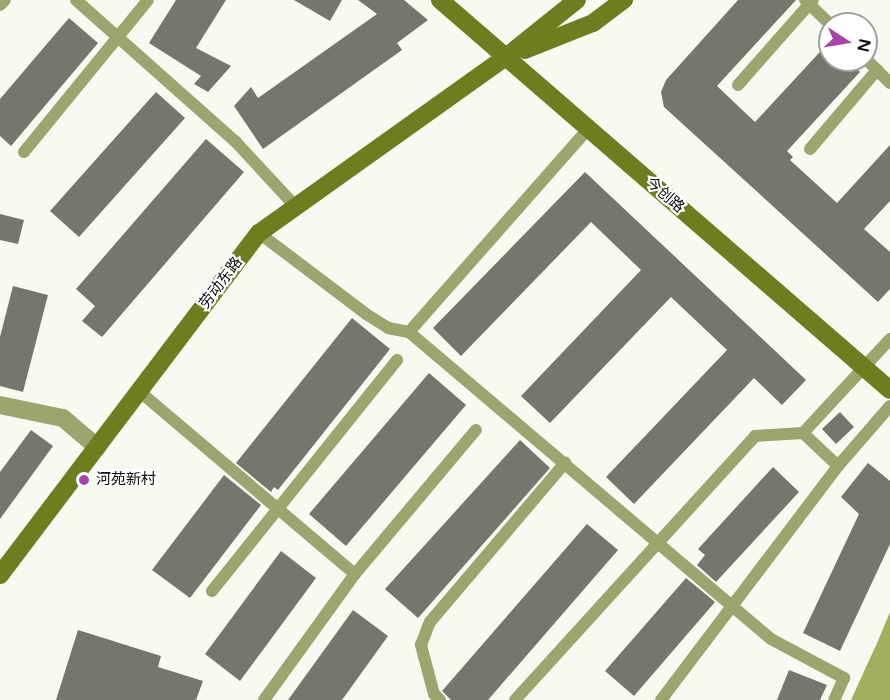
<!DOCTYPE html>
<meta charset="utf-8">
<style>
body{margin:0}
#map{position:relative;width:890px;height:700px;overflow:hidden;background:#f7faf0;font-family:"Varela Round","Noto Sans SC",sans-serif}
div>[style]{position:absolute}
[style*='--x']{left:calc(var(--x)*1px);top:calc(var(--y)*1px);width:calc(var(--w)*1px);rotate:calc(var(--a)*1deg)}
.water>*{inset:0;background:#a0af5d}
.building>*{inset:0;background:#75776f}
.lane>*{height:12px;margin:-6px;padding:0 6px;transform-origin:6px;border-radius:6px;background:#9ba66f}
.street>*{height:18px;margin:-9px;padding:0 9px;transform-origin:9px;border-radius:9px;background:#9ba66f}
.secondary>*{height:18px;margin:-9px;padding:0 9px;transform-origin:9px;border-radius:9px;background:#6f7d21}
.dots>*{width:16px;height:16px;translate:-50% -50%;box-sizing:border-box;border:3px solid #fff;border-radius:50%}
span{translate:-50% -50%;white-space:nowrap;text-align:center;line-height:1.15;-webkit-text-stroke:4.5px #fff;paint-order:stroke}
.street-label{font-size:15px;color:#0c0d0a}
.poi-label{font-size:15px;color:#0c0d0a}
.left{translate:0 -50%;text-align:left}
.north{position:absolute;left:818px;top:12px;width:60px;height:60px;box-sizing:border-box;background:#fff;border:2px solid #9e9e9d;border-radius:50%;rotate:102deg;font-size:16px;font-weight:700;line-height:24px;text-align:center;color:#0c0d0a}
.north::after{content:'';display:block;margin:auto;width:21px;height:27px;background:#a944a9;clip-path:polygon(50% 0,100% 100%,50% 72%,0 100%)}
</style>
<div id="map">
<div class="water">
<div style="clip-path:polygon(890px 612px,890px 700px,851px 700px,877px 643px)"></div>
</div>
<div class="building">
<div style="clip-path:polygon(176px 0,226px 0,196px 48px,231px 66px,208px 92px,194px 84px,201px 76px,149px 43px)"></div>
<div style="clip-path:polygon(294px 0,342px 0,330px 21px)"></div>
<div style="clip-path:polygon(358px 0,404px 0,428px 20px,397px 43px,402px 50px,263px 149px,234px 106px,251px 87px,258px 98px,377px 14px)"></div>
<div style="clip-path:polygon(738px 0,796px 0,717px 86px,755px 122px,830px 41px,830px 60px,847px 60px,860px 72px,787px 151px,793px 157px,790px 160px,837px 203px,890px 145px,890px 201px,864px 229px,890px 252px,890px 289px,878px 302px,664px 107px,661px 92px,666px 80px)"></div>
<div style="clip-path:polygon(69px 18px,98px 43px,11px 146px,0 136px,0 99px)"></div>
<div style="clip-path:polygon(156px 92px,185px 118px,79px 237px,50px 211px)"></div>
<div style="clip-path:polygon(206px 139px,244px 172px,102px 337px,82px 321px,95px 306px,76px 289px)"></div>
<div style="clip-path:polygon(585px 172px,806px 380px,782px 405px,754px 378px,634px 504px,606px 477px,727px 350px,671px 297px,550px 423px,521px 396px,641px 270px,591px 222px,461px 356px,433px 328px)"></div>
<div style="clip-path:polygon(0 214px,24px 220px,18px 244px,0 240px)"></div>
<div style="clip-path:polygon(13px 286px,48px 295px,23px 392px,0 386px,0 337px)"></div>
<div style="clip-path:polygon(352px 318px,390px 349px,278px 490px,274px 487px,271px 492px,236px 463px)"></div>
<div style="clip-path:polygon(429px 373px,466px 405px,346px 546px,309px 514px)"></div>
<div style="clip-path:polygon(840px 412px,854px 427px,836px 444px,822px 429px)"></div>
<div style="clip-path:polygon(31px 430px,53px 446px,0 519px,0 472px)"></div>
<div style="clip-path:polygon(520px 440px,550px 468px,418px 618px,385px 589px)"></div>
<div style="clip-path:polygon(868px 463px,890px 481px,890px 544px,840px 651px,803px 633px,859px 514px,841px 497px)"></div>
<div style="clip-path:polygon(773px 467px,799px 492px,716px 582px,697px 565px,705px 555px,698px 549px)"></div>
<div style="clip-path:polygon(224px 475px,261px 505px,190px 598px,152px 570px)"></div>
<div style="clip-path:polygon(587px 524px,618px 550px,488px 700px,451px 700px,442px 691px)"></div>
<div style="clip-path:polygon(281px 551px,316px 578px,240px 681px,205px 654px)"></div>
<div style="clip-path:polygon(686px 578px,715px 602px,634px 696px,605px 671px)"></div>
<div style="clip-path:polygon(353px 610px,388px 636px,342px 700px,288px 700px)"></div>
<div style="clip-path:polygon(78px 630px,161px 656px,158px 667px,203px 681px,196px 700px,56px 700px)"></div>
<div style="clip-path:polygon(789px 670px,827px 685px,820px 700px,777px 700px)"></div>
</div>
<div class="lane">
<div style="--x:76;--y:0;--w:213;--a:41.6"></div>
<div style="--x:235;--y:141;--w:87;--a:47.3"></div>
<div style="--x:805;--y:0;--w:35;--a:44"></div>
<div style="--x:0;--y:5;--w:7;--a:-45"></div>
<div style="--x:866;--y:59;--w:34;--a:45"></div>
<div style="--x:738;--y:85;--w:113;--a:-48.6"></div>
<div style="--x:810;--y:149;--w:104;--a:-49.7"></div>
<div style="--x:24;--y:152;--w:196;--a:-50.8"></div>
<div style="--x:259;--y:233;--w:134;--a:37.1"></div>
<div style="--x:366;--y:314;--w:26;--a:32"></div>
<div style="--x:388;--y:328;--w:21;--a:11"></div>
<div style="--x:409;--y:332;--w:271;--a:-48.6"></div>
<div style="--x:409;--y:332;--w:475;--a:40.3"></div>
<div style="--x:771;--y:639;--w:83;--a:28.1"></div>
<div style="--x:844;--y:678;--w:24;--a:114"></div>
<div style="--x:139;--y:391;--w:283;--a:40.3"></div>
<div style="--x:803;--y:433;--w:48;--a:43.3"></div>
<div style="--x:212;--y:591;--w:296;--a:-51.3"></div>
<div style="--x:264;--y:700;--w:155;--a:-54.2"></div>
<div style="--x:355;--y:574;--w:188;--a:-50"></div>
<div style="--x:440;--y:700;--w:8;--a:-135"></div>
<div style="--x:434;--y:694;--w:51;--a:-104.9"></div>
<div style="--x:421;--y:645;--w:25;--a:-69"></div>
<div style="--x:430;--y:622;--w:209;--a:-49.7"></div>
<div style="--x:515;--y:700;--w:357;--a:-47.7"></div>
<div style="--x:755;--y:436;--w:48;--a:-3.6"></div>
<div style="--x:803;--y:433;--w:128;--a:-47.2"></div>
<div style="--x:661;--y:700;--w:293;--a:-52.9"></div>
<div style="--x:838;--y:466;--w:79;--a:-49.1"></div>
</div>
<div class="street">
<div style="--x:0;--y:405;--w:64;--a:11.7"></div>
<div style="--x:63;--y:418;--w:45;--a:40.5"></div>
</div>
<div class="secondary">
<div style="--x:440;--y:0;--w:595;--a:40.91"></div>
<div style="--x:525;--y:50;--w:73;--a:-21.7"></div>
<div style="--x:593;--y:23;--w:39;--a:-37"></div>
<div style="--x:0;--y:575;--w:429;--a:-52.9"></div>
<div style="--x:259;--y:233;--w:303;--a:-35.5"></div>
<div style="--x:506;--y:57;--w:91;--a:-38.8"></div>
</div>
<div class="dots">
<div style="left:84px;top:480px;background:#a944a9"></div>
</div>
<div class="street-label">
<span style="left:665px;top:195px;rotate:41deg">今创路</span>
<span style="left:221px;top:283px;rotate:-53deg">劳动东路</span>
</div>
<div class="poi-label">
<span class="left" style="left:96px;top:480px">河苑新村</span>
</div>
<div class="north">N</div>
</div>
